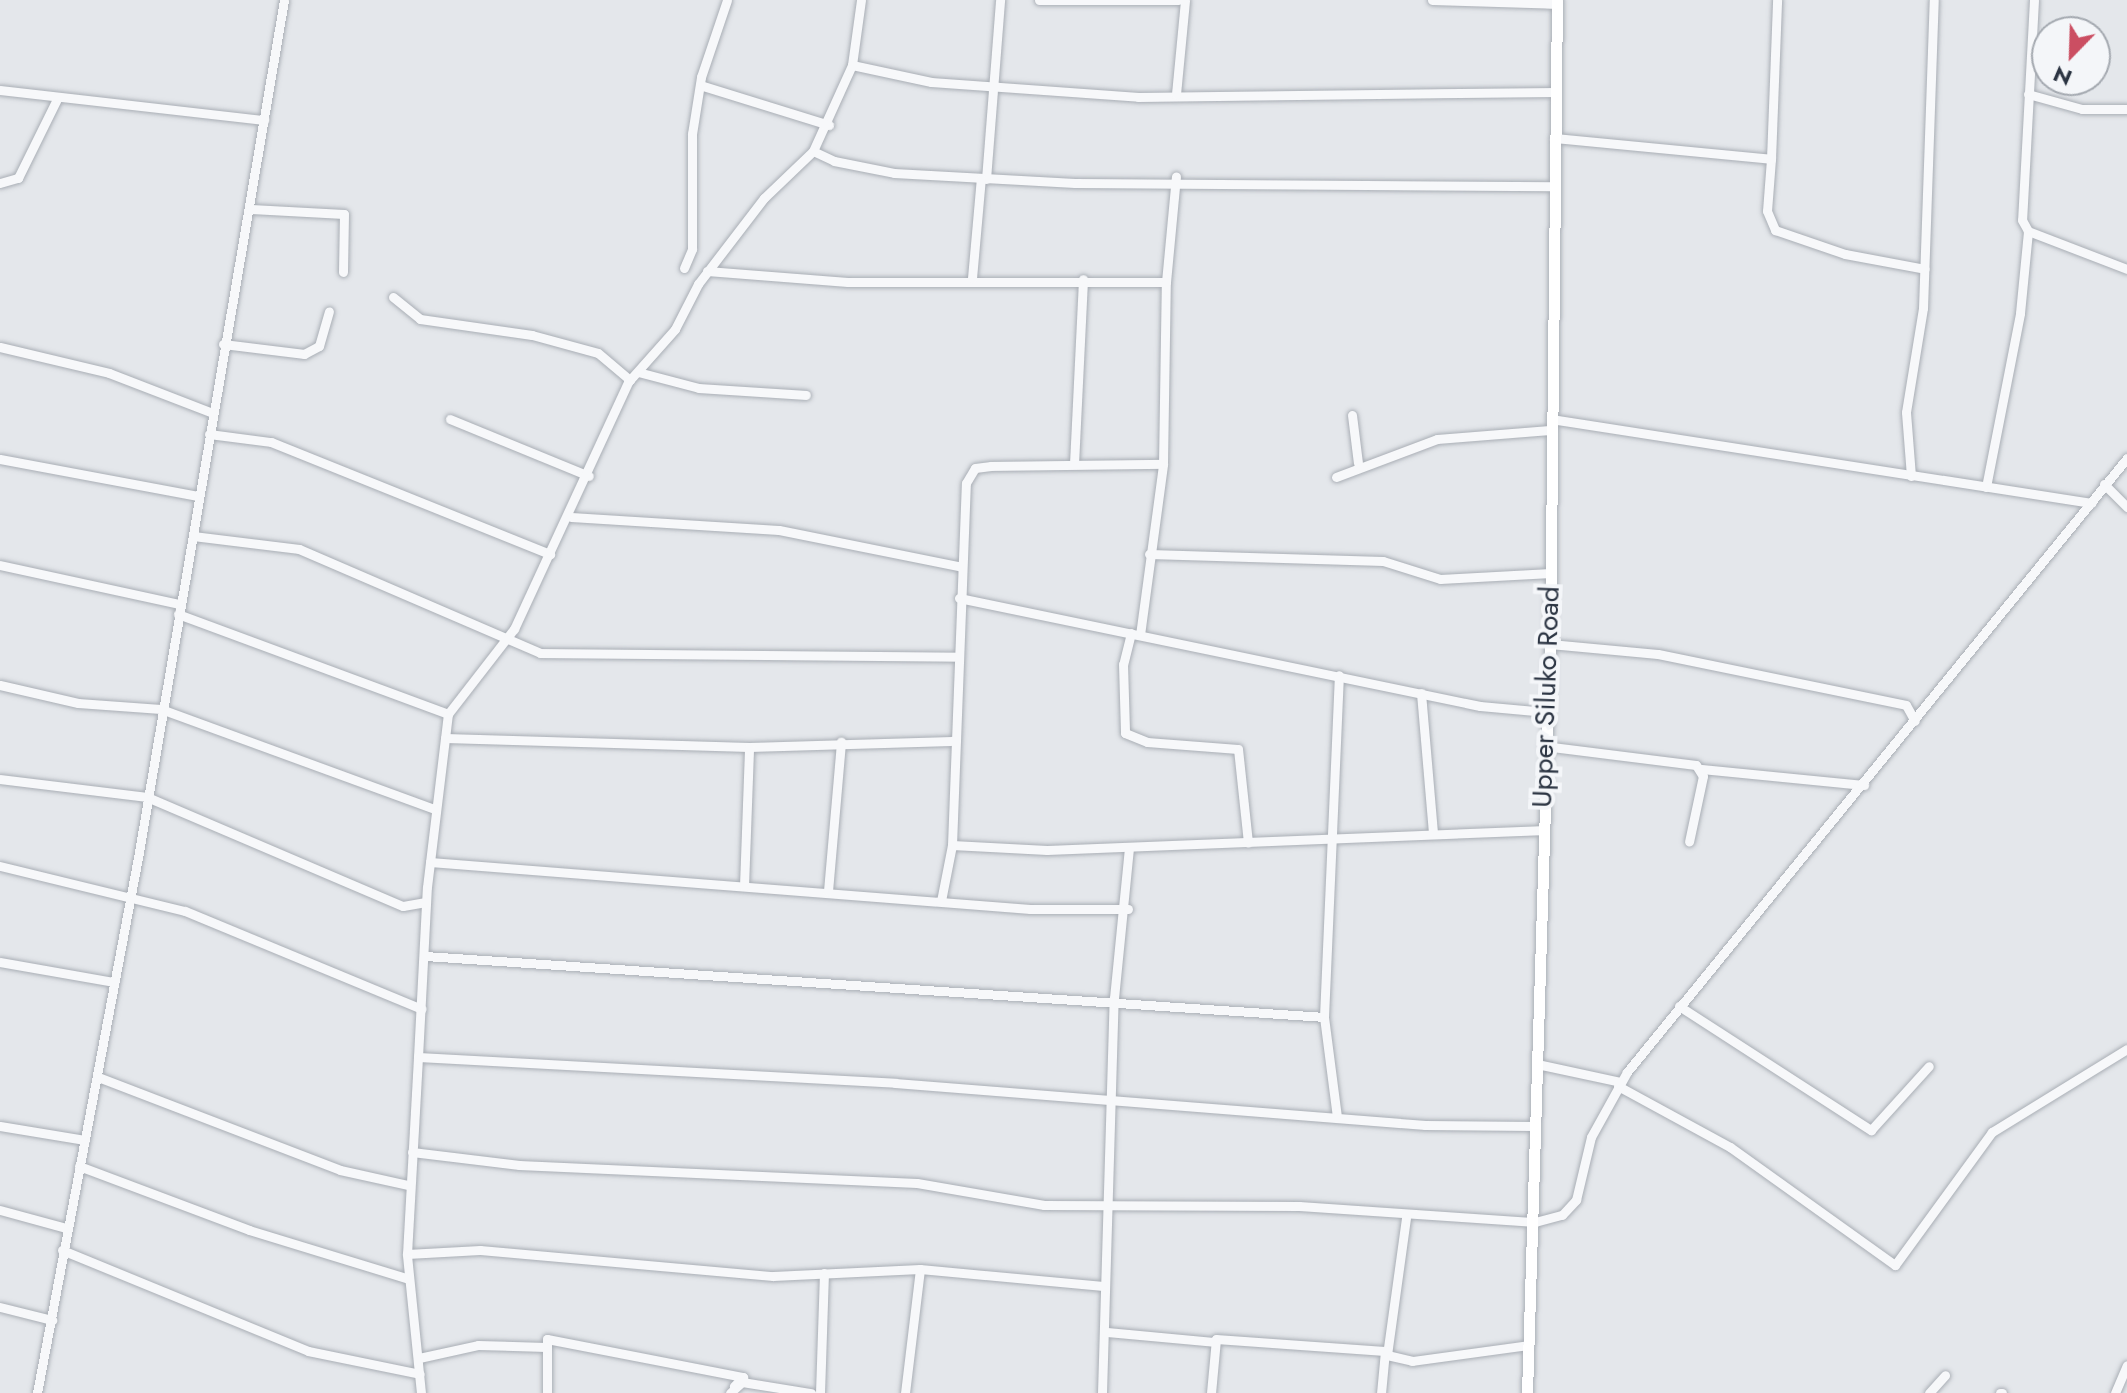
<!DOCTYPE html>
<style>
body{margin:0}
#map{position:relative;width:2127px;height:1393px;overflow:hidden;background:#e4e7eb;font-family:Jost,sans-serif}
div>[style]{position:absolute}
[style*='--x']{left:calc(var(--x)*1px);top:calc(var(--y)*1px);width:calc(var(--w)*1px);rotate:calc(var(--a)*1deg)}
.roads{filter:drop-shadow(0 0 2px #a9aeb5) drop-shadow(0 0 2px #a9aeb5)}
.minor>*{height:9px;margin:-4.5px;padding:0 4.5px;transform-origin:4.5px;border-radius:4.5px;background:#f7f8fa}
.major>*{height:11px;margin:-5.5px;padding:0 5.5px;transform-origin:5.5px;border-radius:5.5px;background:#fff}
span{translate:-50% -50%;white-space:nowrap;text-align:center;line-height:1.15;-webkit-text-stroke:8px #f4f6f9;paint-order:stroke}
.street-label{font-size:28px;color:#2c3543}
.north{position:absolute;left:2031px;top:16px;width:80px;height:80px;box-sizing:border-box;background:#f4f6f9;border:2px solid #a4a9b0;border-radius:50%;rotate:203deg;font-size:22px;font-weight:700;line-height:32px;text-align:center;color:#2c3543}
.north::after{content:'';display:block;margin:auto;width:28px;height:36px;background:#cb4e62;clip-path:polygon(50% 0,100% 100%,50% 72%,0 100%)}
</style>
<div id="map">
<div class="roads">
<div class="minor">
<div style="--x:861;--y:0;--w:66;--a:97.9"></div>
<div style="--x:852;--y:65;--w:94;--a:114.4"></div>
<div style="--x:813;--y:151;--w:23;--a:25"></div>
<div style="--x:834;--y:161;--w:61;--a:11.3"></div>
<div style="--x:894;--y:173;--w:181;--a:3.2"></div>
<div style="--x:1075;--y:183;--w:479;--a:0.4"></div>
<div style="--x:1039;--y:0;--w:139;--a:0"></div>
<div style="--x:1432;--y:0;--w:125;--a:1.8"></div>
<div style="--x:2034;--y:0;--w:220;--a:93.1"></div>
<div style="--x:2022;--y:220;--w:13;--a:61"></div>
<div style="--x:2028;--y:231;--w:106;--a:21"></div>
<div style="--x:852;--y:65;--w:81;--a:12.1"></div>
<div style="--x:931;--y:82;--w:208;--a:4.1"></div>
<div style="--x:1138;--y:97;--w:418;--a:-0.7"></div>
<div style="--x:703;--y:86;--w:132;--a:17.2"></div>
<div style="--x:0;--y:90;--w:266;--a:6.5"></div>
<div style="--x:1176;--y:94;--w:94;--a:-84.5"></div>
<div style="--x:2028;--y:94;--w:56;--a:15.5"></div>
<div style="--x:2082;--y:109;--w:45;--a:0"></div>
<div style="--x:1554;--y:138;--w:218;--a:5.5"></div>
<div style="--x:1771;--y:159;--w:52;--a:94.4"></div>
<div style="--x:1767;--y:211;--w:21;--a:67"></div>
<div style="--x:1775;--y:230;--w:74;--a:18.9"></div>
<div style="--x:1845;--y:254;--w:81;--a:10.6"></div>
<div style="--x:1771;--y:159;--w:159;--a:-87.8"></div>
<div style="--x:986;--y:179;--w:180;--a:-85.5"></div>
<div style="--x:0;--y:183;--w:19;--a:-16"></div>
<div style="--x:18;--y:178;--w:88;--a:-63.7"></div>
<div style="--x:251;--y:209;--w:93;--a:3.1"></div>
<div style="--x:344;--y:214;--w:58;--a:91"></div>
<div style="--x:684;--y:268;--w:21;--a:-67"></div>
<div style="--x:692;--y:249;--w:115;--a:-90"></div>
<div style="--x:692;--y:134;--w:58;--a:-81"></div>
<div style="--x:701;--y:77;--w:81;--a:-71.3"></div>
<div style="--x:707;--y:271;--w:141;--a:4.5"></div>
<div style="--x:848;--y:282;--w:318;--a:0"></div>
<div style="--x:972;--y:278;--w:100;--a:-84.9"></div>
<div style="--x:393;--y:297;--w:35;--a:39"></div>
<div style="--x:420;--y:319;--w:113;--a:8.1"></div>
<div style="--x:532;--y:335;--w:68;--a:15.3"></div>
<div style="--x:598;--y:353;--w:42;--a:40.2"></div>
<div style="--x:223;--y:344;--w:82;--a:7"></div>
<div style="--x:304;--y:354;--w:17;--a:-28"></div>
<div style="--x:319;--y:346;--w:36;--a:-74"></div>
<div style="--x:0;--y:347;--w:112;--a:13.4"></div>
<div style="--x:109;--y:373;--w:108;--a:21.1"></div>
<div style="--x:638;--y:372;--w:63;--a:14.7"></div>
<div style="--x:699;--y:388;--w:107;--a:3.7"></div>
<div style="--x:1352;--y:415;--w:48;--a:82.9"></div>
<div style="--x:450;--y:419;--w:150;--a:22.3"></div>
<div style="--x:1551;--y:419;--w:547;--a:8.83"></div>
<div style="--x:209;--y:434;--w:63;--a:7.4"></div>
<div style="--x:271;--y:442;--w:301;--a:21.9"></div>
<div style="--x:0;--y:459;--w:200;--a:10.6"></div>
<div style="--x:1074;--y:464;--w:185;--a:-87.2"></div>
<div style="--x:1911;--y:476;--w:64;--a:-94.5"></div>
<div style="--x:1906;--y:412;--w:105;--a:-80.7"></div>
<div style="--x:1923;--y:308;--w:308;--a:-88"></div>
<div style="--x:1336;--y:477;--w:108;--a:-20.6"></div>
<div style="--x:1437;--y:439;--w:113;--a:-4.6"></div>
<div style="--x:2104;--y:484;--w:33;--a:45"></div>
<div style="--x:1986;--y:487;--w:177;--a:-78.9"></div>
<div style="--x:2020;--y:313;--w:82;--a:-84.4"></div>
<div style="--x:571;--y:517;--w:208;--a:3.6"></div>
<div style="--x:779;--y:530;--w:183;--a:11.4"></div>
<div style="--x:193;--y:536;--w:107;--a:7"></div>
<div style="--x:299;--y:549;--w:262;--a:23.3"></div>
<div style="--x:540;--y:653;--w:419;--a:0.5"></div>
<div style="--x:1149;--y:554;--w:234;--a:1.7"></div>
<div style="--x:1383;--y:561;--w:60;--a:17.5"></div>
<div style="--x:1440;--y:579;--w:111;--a:-3.1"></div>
<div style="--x:0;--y:565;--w:183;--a:12.3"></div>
<div style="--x:959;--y:598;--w:532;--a:11.71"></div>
<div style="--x:1480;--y:706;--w:66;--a:5.2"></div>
<div style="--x:178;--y:614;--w:288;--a:20.3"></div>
<div style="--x:1131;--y:633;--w:32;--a:104"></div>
<div style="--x:1123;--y:664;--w:69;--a:88.3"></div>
<div style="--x:1125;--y:733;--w:24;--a:22"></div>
<div style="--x:1147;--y:742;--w:91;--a:4.4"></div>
<div style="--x:1238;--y:749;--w:94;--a:83.9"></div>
<div style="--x:1140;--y:635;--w:173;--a:-82.3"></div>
<div style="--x:1163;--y:464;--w:182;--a:-89.1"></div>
<div style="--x:1166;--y:282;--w:106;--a:-84.6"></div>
<div style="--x:1550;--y:644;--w:108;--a:5.3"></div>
<div style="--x:1658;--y:654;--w:253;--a:11.6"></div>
<div style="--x:1906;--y:705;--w:18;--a:61"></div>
<div style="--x:0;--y:685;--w:80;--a:13"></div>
<div style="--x:78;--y:703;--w:83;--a:4.1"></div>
<div style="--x:161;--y:709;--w:292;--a:20.1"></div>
<div style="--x:1421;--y:693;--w:141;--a:85.1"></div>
<div style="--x:445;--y:738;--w:304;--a:1.7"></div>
<div style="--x:749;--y:747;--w:207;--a:-1.7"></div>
<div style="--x:1544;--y:746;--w:153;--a:7.1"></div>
<div style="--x:1696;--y:765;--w:13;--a:58"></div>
<div style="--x:1703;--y:776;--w:67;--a:102"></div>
<div style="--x:1701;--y:769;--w:164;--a:5.6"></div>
<div style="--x:0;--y:779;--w:148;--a:7"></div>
<div style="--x:147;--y:797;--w:278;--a:23.1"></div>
<div style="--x:403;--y:906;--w:23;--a:-10"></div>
<div style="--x:952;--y:845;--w:95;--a:3"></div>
<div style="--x:1047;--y:850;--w:493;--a:-2.3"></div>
<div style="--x:430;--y:862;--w:602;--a:4.48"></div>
<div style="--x:1030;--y:909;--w:98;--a:0"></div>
<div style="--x:0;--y:866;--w:190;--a:13.7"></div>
<div style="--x:185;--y:911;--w:256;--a:22.5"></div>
<div style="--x:744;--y:886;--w:139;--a:-87.9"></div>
<div style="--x:828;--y:891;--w:150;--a:-85"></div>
<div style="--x:941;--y:901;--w:57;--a:-78.9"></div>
<div style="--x:952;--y:845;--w:362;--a:-87.8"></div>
<div style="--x:966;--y:483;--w:17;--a:-59"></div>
<div style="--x:975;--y:468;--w:16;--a:-7"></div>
<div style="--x:991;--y:466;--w:172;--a:-0.7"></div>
<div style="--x:425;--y:956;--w:901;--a:3.88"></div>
<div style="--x:1324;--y:1017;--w:101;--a:82.6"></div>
<div style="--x:0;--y:962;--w:116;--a:10"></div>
<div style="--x:1679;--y:1006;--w:229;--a:32.9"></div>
<div style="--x:1871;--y:1130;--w:86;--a:-47.8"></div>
<div style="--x:1324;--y:1017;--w:342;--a:-87.5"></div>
<div style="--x:418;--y:1057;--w:170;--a:-87"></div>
<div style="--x:427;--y:887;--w:174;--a:-83.1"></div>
<div style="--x:448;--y:714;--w:108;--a:-52.2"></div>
<div style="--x:514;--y:629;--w:272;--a:-65.2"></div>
<div style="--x:628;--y:382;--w:71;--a:-48.4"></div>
<div style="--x:675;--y:329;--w:51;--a:-62.9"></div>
<div style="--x:698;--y:284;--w:108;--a:-52.5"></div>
<div style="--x:764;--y:198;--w:68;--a:-43.8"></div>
<div style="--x:1537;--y:1064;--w:85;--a:12.2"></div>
<div style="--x:98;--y:1077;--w:259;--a:21"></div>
<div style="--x:340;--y:1170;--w:70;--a:12.4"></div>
<div style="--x:1618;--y:1086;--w:128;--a:28.6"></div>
<div style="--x:1730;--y:1147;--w:203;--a:35.6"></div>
<div style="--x:1895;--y:1265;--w:165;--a:-53.9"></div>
<div style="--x:1992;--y:1132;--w:158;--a:-31.6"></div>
<div style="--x:0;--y:1126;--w:86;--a:9.4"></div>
<div style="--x:412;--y:1152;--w:108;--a:6.9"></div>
<div style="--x:519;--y:1165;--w:398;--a:2.6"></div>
<div style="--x:917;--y:1183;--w:129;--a:9.8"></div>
<div style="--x:1044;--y:1205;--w:255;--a:0.2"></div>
<div style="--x:1299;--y:1206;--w:237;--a:3.9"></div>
<div style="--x:1535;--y:1222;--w:28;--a:-15"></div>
<div style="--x:1562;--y:1215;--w:21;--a:-47"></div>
<div style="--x:1576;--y:1200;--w:65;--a:-76.6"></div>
<div style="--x:1591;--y:1137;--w:74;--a:-61"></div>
<div style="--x:1627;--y:1072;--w:792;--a:-50.84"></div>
<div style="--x:79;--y:1166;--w:182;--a:20.6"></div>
<div style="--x:249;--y:1230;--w:167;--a:17"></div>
<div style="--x:0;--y:1210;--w:68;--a:15.3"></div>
<div style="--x:1406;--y:1218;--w:138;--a:97.9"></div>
<div style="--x:1387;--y:1355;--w:26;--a:13"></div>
<div style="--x:1412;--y:1361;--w:118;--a:-7.8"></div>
<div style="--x:62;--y:1250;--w:266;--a:22.3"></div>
<div style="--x:308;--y:1351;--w:114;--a:11.6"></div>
<div style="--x:407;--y:1254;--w:73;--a:-3.1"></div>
<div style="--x:480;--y:1250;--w:294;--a:5.1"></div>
<div style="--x:773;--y:1276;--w:147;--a:-2.7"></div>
<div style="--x:920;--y:1269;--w:184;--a:5.3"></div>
<div style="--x:0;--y:1307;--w:54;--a:14"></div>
<div style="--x:1107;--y:1332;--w:107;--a:5.3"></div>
<div style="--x:419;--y:1358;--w:60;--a:-12.4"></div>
<div style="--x:478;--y:1345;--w:68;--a:1.7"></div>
<div style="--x:37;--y:1393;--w:551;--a:-79.32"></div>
<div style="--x:139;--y:852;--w:864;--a:-80.34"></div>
<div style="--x:421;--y:1393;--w:140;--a:-95.8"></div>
<div style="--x:407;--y:1254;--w:197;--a:-86.8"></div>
<div style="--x:418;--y:1057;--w:478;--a:3.1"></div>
<div style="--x:895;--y:1083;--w:532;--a:4.53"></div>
<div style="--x:1425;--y:1125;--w:109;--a:0.5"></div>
<div style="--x:547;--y:1393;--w:54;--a:-90"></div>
<div style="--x:547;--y:1339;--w:200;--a:11"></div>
<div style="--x:743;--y:1377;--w:13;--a:135"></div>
<div style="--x:730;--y:1393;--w:16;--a:-43"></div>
<div style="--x:742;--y:1382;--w:70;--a:9.1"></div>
<div style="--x:820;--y:1393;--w:120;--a:-88.1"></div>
<div style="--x:905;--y:1393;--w:125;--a:-83.1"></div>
<div style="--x:1102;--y:1393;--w:395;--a:-88.3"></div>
<div style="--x:1114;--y:998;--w:151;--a:-84.3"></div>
<div style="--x:1211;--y:1393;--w:54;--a:-84.7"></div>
<div style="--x:1216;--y:1339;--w:169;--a:4.1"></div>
<div style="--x:1385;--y:1351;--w:42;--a:95.4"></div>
<div style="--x:1929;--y:1393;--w:24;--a:-48"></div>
<div style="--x:2000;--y:1393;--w:2;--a:0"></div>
<div style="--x:2115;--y:1393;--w:30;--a:-67"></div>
</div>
<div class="major">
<div style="--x:1527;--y:1393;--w:749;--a:-88.24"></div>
<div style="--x:1550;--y:644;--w:644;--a:-89.38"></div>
</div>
</div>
<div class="street-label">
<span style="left:1546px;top:697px;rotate:-88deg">Upper Siluko Road</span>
</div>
<div class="north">N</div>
</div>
